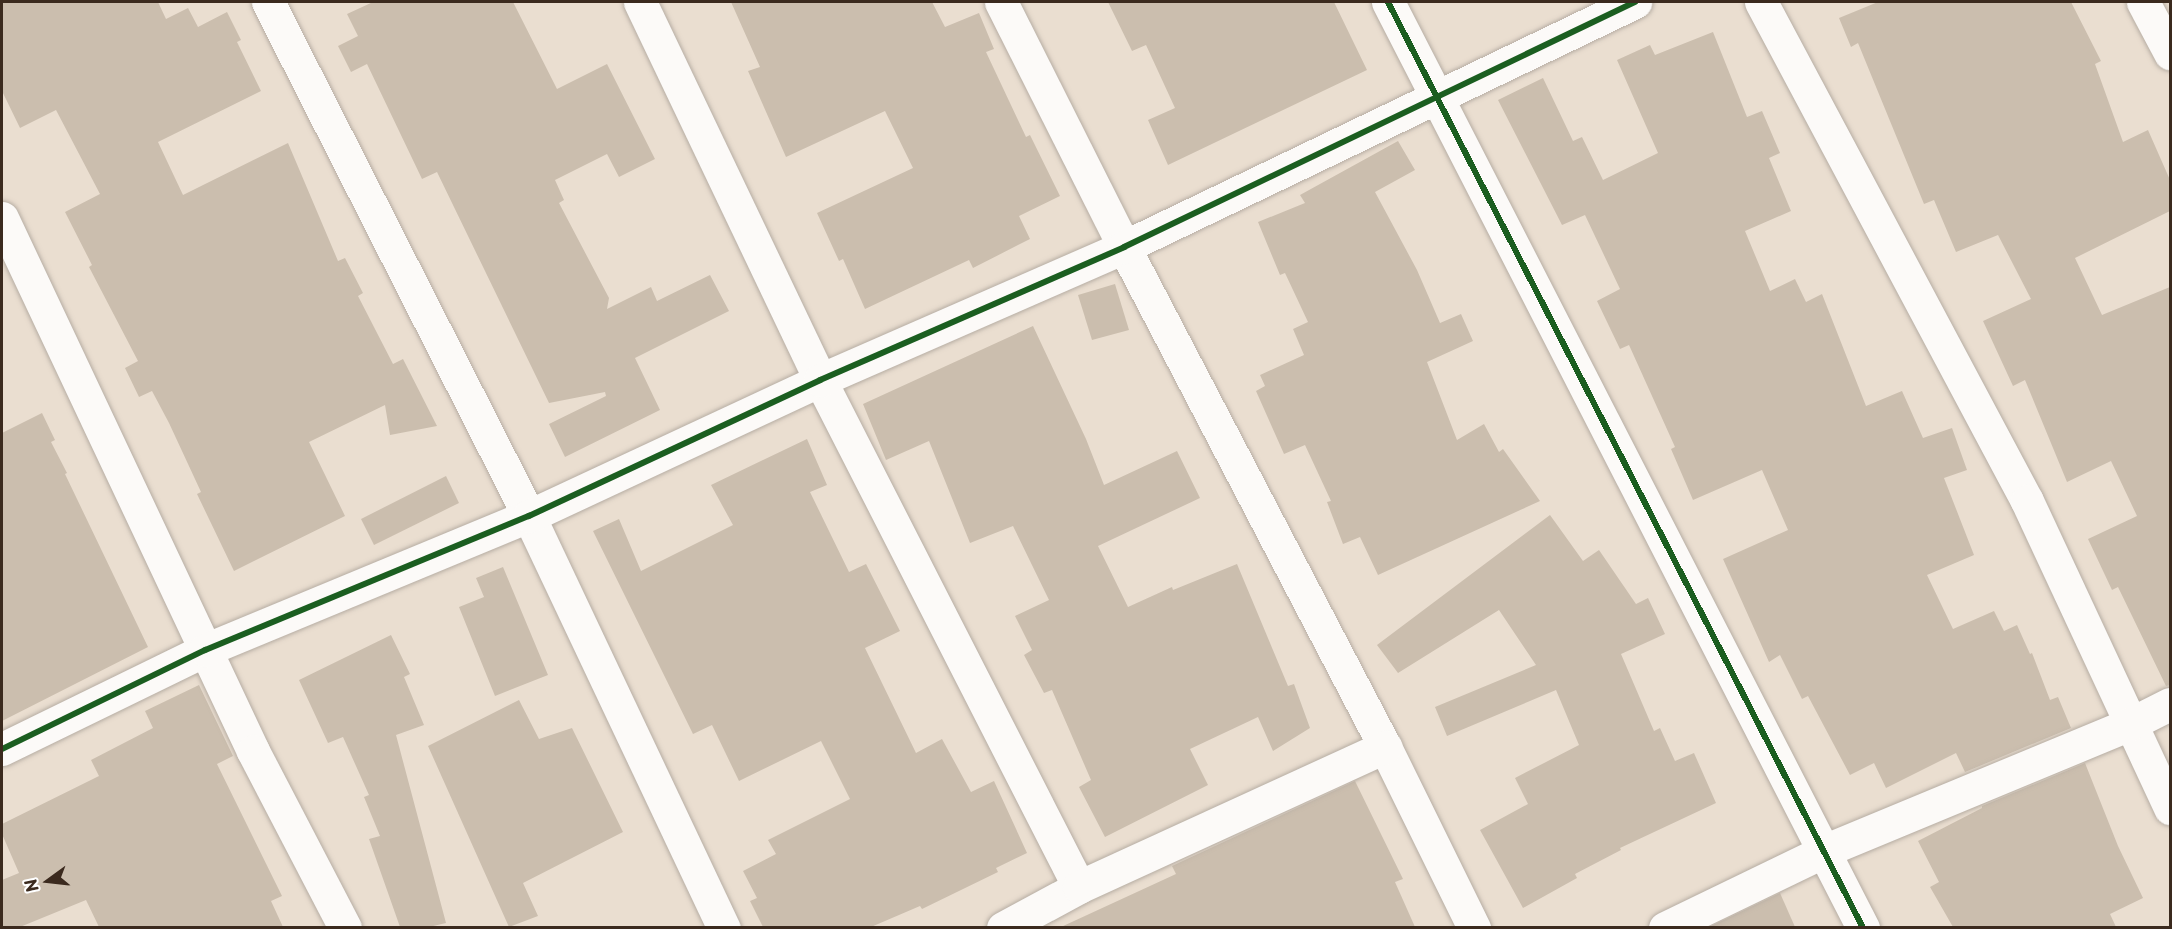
<!DOCTYPE html>
<style>
body{margin:0}
#map{position:relative;width:2172px;height:929px;overflow:hidden;background:#eaded0;font-family:"Playpen Sans",sans-serif}
div>[style]{position:absolute}
[style*='--x']{left:calc(var(--x)*1px);top:calc(var(--y)*1px);width:calc(var(--w)*1px);rotate:calc(var(--a)*1deg)}
.building>*{inset:0;background:#cbbeae}
.roads{filter:drop-shadow(0 0 2px #b6ada3) drop-shadow(0 0 2px #b6ada3)}
.street>*{height:33px;margin:-16.5px;padding:0 16.5px;transform-origin:16.5px;border-radius:16.5px;background:#fcfaf8}
.cycleway>*{height:6px;margin:-3px;padding:0 3px;transform-origin:3px;border-radius:3px;background:#1b5e20}
span{translate:-50% -50%;white-space:nowrap;text-align:center;line-height:1.15;-webkit-text-stroke:4.5px #fff;paint-order:stroke}
.frame{position:absolute;inset:0;border:3px solid #3b2a1e;pointer-events:none}
.north{position:absolute;left:18px;top:851px;width:60px;height:60px;-webkit-text-stroke:4px #fff;paint-order:stroke;rotate:255deg;font-size:16px;font-weight:700;line-height:24px;text-align:center;color:#3b2a1e}
.north::after{content:'';display:block;margin:auto;width:21px;height:27px;background:#3b2a1e;clip-path:polygon(50% 0,100% 100%,50% 72%,0 100%)}
</style>
<div id="map">
<div class="building">
<div style="clip-path:polygon(2px 2px,158px 2px,166px 19px,188px 8px,198px 27px,227px 12px,241px 40px,237px 42px,261px 91px,158px 142px,183px 195px,288px 143px,338px 261px,345px 258px,363px 293px,358px 296px,393px 364px,403px 359px,437px 426px,390px 435px,385px 405px,309px 442px,345px 516px,234px 571px,197px 494px,201px 492px,169px 423px,152px 391px,139px 397px,125px 368px,138px 361px,89px 267px,92px 265px,65px 212px,100px 194px,56px 110px,20px 128px,2px 91px)"></div>
<div style="clip-path:polygon(373px 2px,513px 2px,557px 89px,607px 64px,655px 159px,619px 177px,607px 154px,555px 180px,564px 200px,559px 203px,609px 298px,607px 309px,651px 287px,657px 301px,710px 275px,729px 311px,635px 358px,660px 410px,565px 457px,549px 424px,606px 396px,605px 392px,549px 403px,437px 172px,422px 179px,367px 64px,351px 72px,338px 46px,358px 36px,347px 14px)"></div>
<div style="clip-path:polygon(731px 2px,932px 2px,945px 27px,979px 13px,994px 49px,986px 52px,1026px 137px,1030px 135px,1060px 196px,1019px 216px,1030px 239px,973px 268px,969px 260px,865px 309px,843px 259px,839px 261px,817px 213px,913px 168px,885px 111px,786px 157px,748px 71px,760px 67px)"></div>
<div style="clip-path:polygon(1108px 2px,1334px 2px,1367px 70px,1168px 165px,1148px 120px,1175px 108px,1146px 45px,1132px 51px)"></div>
<div style="clip-path:polygon(1878px 2px,2071px 2px,2101px 61px,2095px 64px,2123px 142px,2148px 130px,2170px 180px,2170px 211px,2075px 258px,2102px 315px,2170px 287px,2170px 685px,2166px 686px,2118px 587px,2112px 590px,2088px 539px,2137px 516px,2111px 461px,2067px 482px,2025px 380px,2013px 386px,1983px 321px,2031px 299px,1998px 235px,1956px 252px,1934px 200px,1924px 204px,1858px 43px,1851px 47px,1839px 18px)"></div>
<div style="clip-path:polygon(1713px 32px,1747px 117px,1762px 111px,1780px 153px,1769px 158px,1791px 211px,1745px 231px,1770px 291px,1795px 279px,1806px 302px,1822px 294px,1866px 406px,1902px 391px,1923px 438px,1952px 428px,1967px 470px,1944px 478px,1974px 555px,1927px 575px,1953px 629px,1994px 611px,2004px 631px,2017px 625px,2030px 654px,2032px 653px,2050px 700px,2058px 697px,2071px 728px,1965px 772px,1956px 753px,1886px 788px,1874px 763px,1850px 775px,1808px 696px,1802px 699px,1780px 655px,1769px 662px,1723px 559px,1788px 530px,1762px 470px,1693px 500px,1671px 449px,1675px 447px,1629px 345px,1620px 349px,1597px 301px,1620px 289px,1585px 215px,1562px 225px,1498px 100px,1543px 78px,1573px 141px,1582px 137px,1603px 180px,1658px 153px,1617px 60px,1650px 45px,1655px 55px)"></div>
<div style="clip-path:polygon(1398px 141px,1415px 170px,1375px 192px,1417px 270px,1440px 323px,1461px 314px,1473px 341px,1427px 362px,1457px 440px,1484px 424px,1499px 452px,1503px 449px,1540px 501px,1378px 575px,1360px 537px,1343px 544px,1327px 502px,1331px 501px,1305px 445px,1284px 454px,1256px 391px,1265px 386px,1260px 375px,1304px 355px,1293px 329px,1308px 322px,1285px 273px,1280px 275px,1258px 222px,1305px 203px,1300px 195px)"></div>
<div style="clip-path:polygon(1115px 284px,1129px 330px,1092px 340px,1078px 295px)"></div>
<div style="clip-path:polygon(1033px 326px,1086px 439px,1104px 485px,1177px 451px,1200px 498px,1098px 546px,1128px 607px,1172px 587px,1173px 590px,1237px 564px,1288px 686px,1294px 684px,1310px 728px,1273px 751px,1258px 717px,1190px 749px,1208px 785px,1105px 837px,1079px 787px,1091px 780px,1052px 690px,1044px 693px,1024px 655px,1032px 650px,1015px 616px,1049px 600px,1013px 526px,970px 543px,929px 441px,886px 460px,863px 404px)"></div>
<div style="clip-path:polygon(42px 413px,55px 440px,51px 442px,67px 473px,65px 474px,148px 647px,2px 721px,2px 433px)"></div>
<div style="clip-path:polygon(807px 439px,827px 485px,810px 492px,849px 572px,866px 564px,900px 631px,865px 648px,916px 753px,942px 739px,971px 792px,994px 781px,1027px 853px,996px 868px,998px 872px,922px 909px,920px 906px,871px 927px,763px 927px,750px 901px,757px 898px,743px 871px,776px 854px,768px 840px,850px 799px,821px 741px,739px 781px,712px 725px,693px 734px,593px 531px,619px 519px,641px 571px,733px 525px,711px 485px)"></div>
<div style="clip-path:polygon(446px 476px,459px 503px,374px 545px,361px 519px)"></div>
<div style="clip-path:polygon(1550px 515px,1583px 561px,1599px 550px,1636px 604px,1648px 598px,1665px 634px,1621px 654px,1654px 731px,1660px 728px,1675px 761px,1694px 753px,1716px 803px,1620px 848px,1621px 850px,1575px 874px,1577px 878px,1523px 908px,1480px 830px,1528px 804px,1515px 778px,1579px 745px,1556px 690px,1447px 736px,1435px 707px,1536px 665px,1499px 610px,1398px 673px,1377px 645px)"></div>
<div style="clip-path:polygon(503px 567px,548px 675px,495px 696px,459px 607px,484px 597px,476px 578px)"></div>
<div style="clip-path:polygon(391px 635px,410px 674px,404px 677px,424px 725px,396px 735px,446px 923px,429px 927px,400px 927px,369px 839px,380px 836px,364px 797px,369px 795px,343px 737px,328px 743px,299px 680px)"></div>
<div style="clip-path:polygon(199px 685px,233px 756px,217px 764px,282px 896px,271px 901px,283px 927px,99px 927px,86px 900px,20px 927px,2px 927px,2px 880px,19px 873px,2px 834px,2px 824px,99px 776px,91px 760px,153px 728px,145px 711px)"></div>
<div style="clip-path:polygon(519px 700px,539px 739px,572px 728px,623px 832px,523px 883px,538px 916px,509px 927px,428px 746px)"></div>
<div style="clip-path:polygon(2085px 763px,2118px 846px,2143px 898px,2110px 914px,2116px 927px,1953px 927px,1930px 887px,1939px 882px,1918px 841px,1982px 808px,1982px 806px)"></div>
<div style="clip-path:polygon(1355px 781px,1403px 879px,1395px 882px,1415px 927px,1061px 927px,1176px 874px,1172px 866px)"></div>
<div style="clip-path:polygon(1780px 893px,1795px 927px,1709px 927px)"></div>
</div>
<div class="roads">
<div class="street">
<div style="--x:268;--y:2;--w:576;--a:63.08"></div>
<div style="--x:529;--y:516;--w:456;--a:64.7"></div>
<div style="--x:640;--y:2;--w:419;--a:64.5"></div>
<div style="--x:820;--y:380;--w:569;--a:62.94"></div>
<div style="--x:1001;--y:2;--w:274;--a:63.3"></div>
<div style="--x:1124;--y:247;--w:564;--a:62.44"></div>
<div style="--x:1385;--y:747;--w:202;--a:63.8"></div>
<div style="--x:1388;--y:2;--w:1041;--a:62.84"></div>
<div style="--x:1761;--y:2;--w:565;--a:61.94"></div>
<div style="--x:2027;--y:501;--w:339;--a:65"></div>
<div style="--x:2143;--y:2;--w:58;--a:62.1"></div>
<div style="--x:2;--y:218;--w:589;--a:64.78"></div>
<div style="--x:253;--y:751;--w:199;--a:62.5"></div>
<div style="--x:2;--y:749;--w:226;--a:-26"></div>
<div style="--x:205;--y:650;--w:351;--a:-22.5"></div>
<div style="--x:529;--y:516;--w:321;--a:-25"></div>
<div style="--x:820;--y:380;--w:332;--a:-23.6"></div>
<div style="--x:1124;--y:247;--w:567;--a:-25.62"></div>
<div style="--x:1003;--y:928;--w:86;--a:-28.3"></div>
<div style="--x:1079;--y:887;--w:337;--a:-24.6"></div>
<div style="--x:1665;--y:928;--w:179;--a:-25.8"></div>
<div style="--x:1826;--y:850;--w:329;--a:-22.5"></div>
<div style="--x:2130;--y:724;--w:45;--a:-26.6"></div>
</div>
</div>
<div class="cycleway">
<div style="--x:1388;--y:2;--w:1041;--a:62.84"></div>
<div style="--x:2;--y:749;--w:226;--a:-26"></div>
<div style="--x:205;--y:650;--w:351;--a:-22.5"></div>
<div style="--x:529;--y:516;--w:321;--a:-25"></div>
<div style="--x:820;--y:380;--w:332;--a:-23.6"></div>
<div style="--x:1124;--y:247;--w:567;--a:-25.62"></div>
</div>
<div class="frame"></div>
<div class="north">N</div>
</div>
